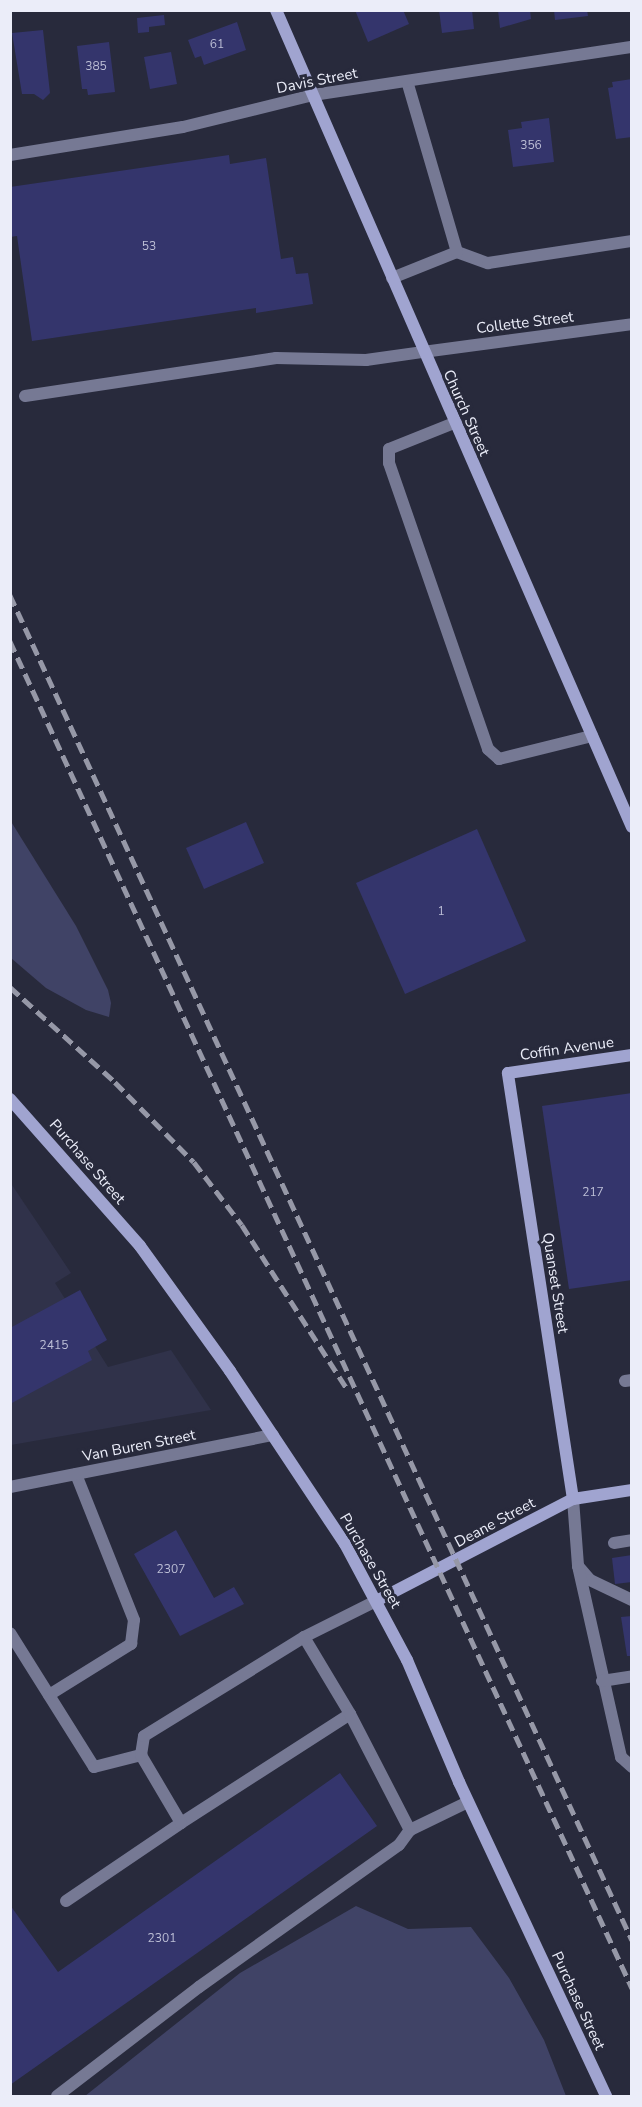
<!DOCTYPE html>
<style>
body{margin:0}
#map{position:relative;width:642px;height:2107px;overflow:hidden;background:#282a3c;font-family:"Nunito Sans",sans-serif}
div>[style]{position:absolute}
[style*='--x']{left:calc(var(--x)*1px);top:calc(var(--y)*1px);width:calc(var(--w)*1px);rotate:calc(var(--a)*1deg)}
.built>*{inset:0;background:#30324a}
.green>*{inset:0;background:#404366}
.building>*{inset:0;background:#34356c}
.service>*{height:12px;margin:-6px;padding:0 6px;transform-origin:6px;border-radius:6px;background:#767994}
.minor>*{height:12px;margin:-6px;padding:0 6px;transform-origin:6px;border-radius:6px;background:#767994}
.secondary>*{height:12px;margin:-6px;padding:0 6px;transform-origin:6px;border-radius:6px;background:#a0a4d0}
.rail>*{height:4.5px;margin-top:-2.25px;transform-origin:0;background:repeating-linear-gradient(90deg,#9698a7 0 12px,transparent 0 18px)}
span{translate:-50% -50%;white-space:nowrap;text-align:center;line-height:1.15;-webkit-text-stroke:6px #282a3c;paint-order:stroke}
.number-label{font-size:12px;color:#bdbfd6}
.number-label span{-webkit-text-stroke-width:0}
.street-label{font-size:15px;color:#ebedf9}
.frame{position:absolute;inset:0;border:12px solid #ebedf9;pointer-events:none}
</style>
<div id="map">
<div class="built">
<div style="clip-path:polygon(10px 1182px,71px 1273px,55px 1283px,108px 1367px,171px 1350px,211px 1410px,11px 1445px)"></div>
</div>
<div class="green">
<div style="clip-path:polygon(10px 820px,76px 926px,108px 990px,111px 1003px,109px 1017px,86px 1010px,46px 988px,11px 958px)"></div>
<div style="clip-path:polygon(356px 1906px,408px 1929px,471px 1927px,509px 1978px,544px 2040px,566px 2096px,85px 2096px,240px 1973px)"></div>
</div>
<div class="building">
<div style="clip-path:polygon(355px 10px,403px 10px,409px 24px,368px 42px)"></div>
<div style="clip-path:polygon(439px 10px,472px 10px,474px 29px,442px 33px)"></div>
<div style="clip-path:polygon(498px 10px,530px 10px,531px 19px,500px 28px)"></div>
<div style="clip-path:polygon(554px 10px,587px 10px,588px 16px,555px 20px)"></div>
<div style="clip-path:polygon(164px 15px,165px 25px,149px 27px,149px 32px,138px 33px,137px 18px)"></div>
<div style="clip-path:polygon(237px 22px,246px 50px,204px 65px,201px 56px,195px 58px,188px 40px)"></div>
<div style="clip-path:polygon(43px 30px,50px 93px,43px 100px,34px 94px,22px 94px,12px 33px)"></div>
<div style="clip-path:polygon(109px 42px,115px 92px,88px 95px,87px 89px,82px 89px,77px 46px)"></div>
<div style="clip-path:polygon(171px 52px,177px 84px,150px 89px,144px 57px)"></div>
<div style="clip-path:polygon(632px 79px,632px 137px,616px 139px,608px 88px,613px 87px,612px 82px)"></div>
<div style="clip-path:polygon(549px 118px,554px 162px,513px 167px,508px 130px,522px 128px,521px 122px)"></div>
<div style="clip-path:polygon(229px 155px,230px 164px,266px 158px,281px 259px,293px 257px,296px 274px,308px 273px,313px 304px,256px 313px,256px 308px,32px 341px,17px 236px,10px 237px,10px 187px)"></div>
<div style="clip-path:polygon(246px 822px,264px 863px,204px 889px,186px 848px)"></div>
<div style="clip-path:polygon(477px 829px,526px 941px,405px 994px,356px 883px)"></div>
<div style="clip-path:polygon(632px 1093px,632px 1280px,569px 1289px,542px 1106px)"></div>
<div style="clip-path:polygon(80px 1290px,107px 1340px,88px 1351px,92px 1360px,10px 1404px,10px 1328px)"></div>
<div style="clip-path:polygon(176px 1530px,214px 1598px,234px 1587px,244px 1604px,180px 1636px,134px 1554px)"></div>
<div style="clip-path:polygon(632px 1555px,632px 1582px,615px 1584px,612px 1558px)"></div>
<div style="clip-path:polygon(632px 1616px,632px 1656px,627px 1656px,621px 1617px)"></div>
<div style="clip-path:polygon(340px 1773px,377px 1826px,10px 2085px,10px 1905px,58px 1972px)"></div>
</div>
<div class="service">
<div style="--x:457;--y:252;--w:33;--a:20"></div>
<div style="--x:488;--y:263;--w:146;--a:-8.7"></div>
<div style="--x:392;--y:278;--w:70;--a:-21.8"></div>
<div style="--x:457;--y:252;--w:178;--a:-106.3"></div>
<div style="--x:25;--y:396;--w:254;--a:-8.6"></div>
<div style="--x:276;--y:358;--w:90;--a:1.3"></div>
<div style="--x:366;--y:360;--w:58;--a:-8"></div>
<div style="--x:454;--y:423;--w:70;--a:158.2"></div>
<div style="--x:389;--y:449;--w:14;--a:90"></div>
<div style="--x:389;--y:463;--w:303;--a:70.9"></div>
<div style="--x:488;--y:749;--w:15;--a:42"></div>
<div style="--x:499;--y:759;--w:96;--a:-13.9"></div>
<div style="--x:625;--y:1381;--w:7;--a:-8"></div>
<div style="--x:573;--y:1499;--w:67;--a:85.7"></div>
<div style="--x:578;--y:1566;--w:18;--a:49"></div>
<div style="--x:590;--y:1580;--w:47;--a:25.5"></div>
<div style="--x:614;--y:1543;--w:18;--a:-9"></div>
<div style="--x:578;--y:1566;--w:196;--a:77.3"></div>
<div style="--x:621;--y:1757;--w:15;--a:42"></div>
<div style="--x:10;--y:1633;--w:158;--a:57.9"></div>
<div style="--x:94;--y:1767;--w:49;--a:-14.3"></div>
<div style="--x:304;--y:1637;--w:83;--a:-26.6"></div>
<div style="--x:602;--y:1681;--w:30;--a:-9"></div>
<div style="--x:49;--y:1695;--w:97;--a:-31.9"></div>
<div style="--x:131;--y:1644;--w:24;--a:-83"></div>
<div style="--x:134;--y:1620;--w:157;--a:-111.7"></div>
<div style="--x:181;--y:1823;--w:201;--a:-32.8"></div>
<div style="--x:66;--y:1901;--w:139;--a:-34.1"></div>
<div style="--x:181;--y:1823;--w:79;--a:-120.5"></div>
<div style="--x:141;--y:1755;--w:19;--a:-81"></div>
<div style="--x:144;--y:1736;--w:188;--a:-31.7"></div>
<div style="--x:304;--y:1637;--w:90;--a:59.1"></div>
<div style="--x:350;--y:1714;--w:131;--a:62.7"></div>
<div style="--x:57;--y:2096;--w:179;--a:-37.5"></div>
<div style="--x:199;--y:1987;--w:245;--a:-35.4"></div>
<div style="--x:399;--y:1845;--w:19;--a:-54"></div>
<div style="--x:410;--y:1830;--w:64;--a:-25.8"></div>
</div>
<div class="minor">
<div style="--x:10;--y:155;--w:175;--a:-9.2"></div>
<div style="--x:183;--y:127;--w:134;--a:-13.8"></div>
<div style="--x:313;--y:95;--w:323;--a:-8.6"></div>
<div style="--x:423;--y:352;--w:211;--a:-7.6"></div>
<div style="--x:10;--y:1487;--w:268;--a:-11.2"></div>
</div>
<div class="secondary">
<div style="--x:276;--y:10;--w:891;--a:66.46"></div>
<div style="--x:10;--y:1099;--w:196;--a:48.5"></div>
<div style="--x:140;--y:1246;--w:154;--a:54.2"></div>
<div style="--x:230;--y:1371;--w:208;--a:56.4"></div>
<div style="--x:345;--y:1544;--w:132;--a:61.9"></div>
<div style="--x:407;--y:1660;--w:133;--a:66.9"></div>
<div style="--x:459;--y:1782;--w:347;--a:64.9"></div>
<div style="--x:573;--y:1499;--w:431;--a:-98.7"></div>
<div style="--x:508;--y:1073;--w:125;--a:-8.3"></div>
<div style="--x:378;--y:1600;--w:220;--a:-27.4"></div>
<div style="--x:573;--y:1499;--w:60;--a:-8.7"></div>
</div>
<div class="rail">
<div style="--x:10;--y:595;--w:1482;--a:65.18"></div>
<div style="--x:10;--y:641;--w:1484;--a:65.21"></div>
<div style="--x:10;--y:987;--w:142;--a:42.1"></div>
<div style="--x:115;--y:1082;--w:112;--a:45.4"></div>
<div style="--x:194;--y:1162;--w:79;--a:52.7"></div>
<div style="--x:242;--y:1225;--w:193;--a:57.3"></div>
</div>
<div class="number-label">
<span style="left:217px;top:45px">61</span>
<span style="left:96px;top:67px">385</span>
<span style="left:531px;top:146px">356</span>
<span style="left:149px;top:247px">53</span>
<span style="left:441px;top:912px">1</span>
<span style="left:593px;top:1193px">217</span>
<span style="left:54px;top:1346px">2415</span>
<span style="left:171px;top:1570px">2307</span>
<span style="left:162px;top:1939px">2301</span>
</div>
<div class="street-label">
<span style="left:317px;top:81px;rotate:-11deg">Davis Street</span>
<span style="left:525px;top:323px;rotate:-7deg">Collette Street</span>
<span style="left:466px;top:413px;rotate:66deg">Church Street</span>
<span style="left:567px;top:1049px;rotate:-8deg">Coffin Avenue</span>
<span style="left:87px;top:1162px;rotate:49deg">Purchase Street</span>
<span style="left:555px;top:1283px;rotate:81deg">Quanset Street</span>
<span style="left:139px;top:1446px;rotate:-11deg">Van Buren Street</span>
<span style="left:495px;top:1523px;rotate:-28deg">Deane Street</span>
<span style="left:370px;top:1561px;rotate:60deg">Purchase Street</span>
<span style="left:578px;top:2001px;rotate:65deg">Purchase Street</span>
</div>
<div class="frame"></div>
</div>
